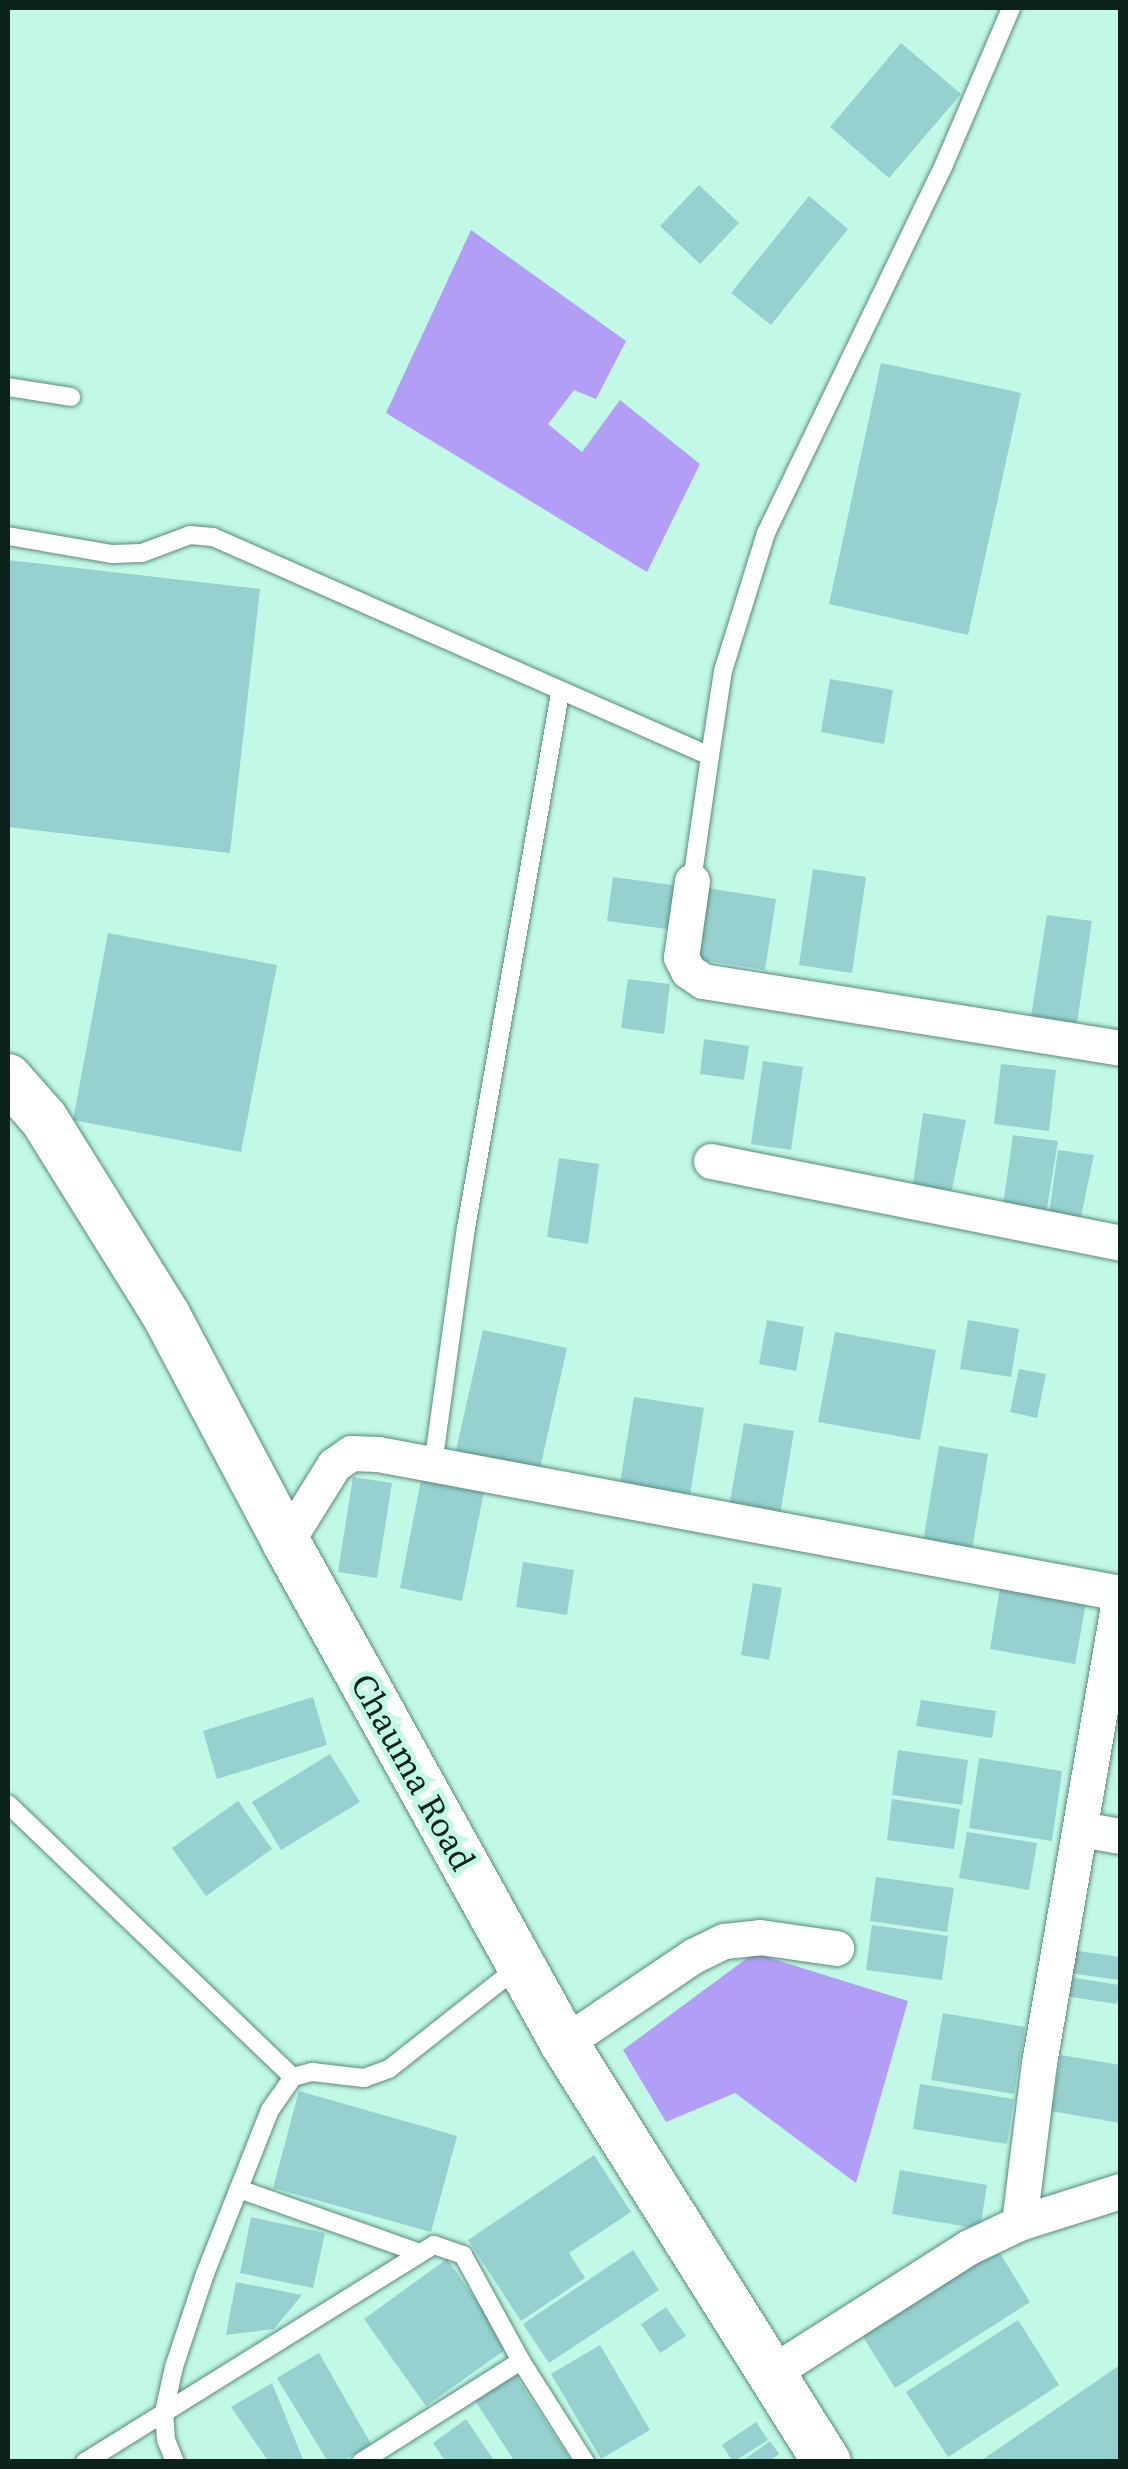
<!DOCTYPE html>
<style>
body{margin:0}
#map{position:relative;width:1128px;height:2469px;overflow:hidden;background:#c1f8e6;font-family:"Source Serif 4",serif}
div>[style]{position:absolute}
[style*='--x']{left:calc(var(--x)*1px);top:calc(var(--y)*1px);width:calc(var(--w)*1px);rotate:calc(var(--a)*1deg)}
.water>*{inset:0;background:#b29df7}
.building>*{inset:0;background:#96d1cf}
.roads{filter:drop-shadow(0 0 2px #578a7b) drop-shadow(0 0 2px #578a7b)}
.lane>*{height:18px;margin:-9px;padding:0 9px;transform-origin:9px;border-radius:9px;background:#fff}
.street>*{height:35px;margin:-17.5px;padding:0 17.5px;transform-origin:17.5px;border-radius:17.5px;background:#fff}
.secondary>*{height:48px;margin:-24px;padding:0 24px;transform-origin:24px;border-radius:24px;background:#fff}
span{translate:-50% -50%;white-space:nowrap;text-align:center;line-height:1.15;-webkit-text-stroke:10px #c1f8e6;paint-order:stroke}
.street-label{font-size:35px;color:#0c221c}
.frame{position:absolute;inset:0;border:10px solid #0c221c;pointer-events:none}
</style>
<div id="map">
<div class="water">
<div style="clip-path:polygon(471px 230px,626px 341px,596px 399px,574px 390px,548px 424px,582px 452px,620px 400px,700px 464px,647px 572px,386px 413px)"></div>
<div style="clip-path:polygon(754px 1953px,908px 2001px,856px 2183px,735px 2093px,666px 2122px,623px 2050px)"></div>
</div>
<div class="building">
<div style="clip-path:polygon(901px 43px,961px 94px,889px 178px,830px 127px)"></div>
<div style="clip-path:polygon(699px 185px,739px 223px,700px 264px,660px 226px)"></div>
<div style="clip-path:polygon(809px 196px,848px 229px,771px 325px,731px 293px)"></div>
<div style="clip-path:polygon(881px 363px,1021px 393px,968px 635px,829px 604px)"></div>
<div style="clip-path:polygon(8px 560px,260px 589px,230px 853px,8px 827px)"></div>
<div style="clip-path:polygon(830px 679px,893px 690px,884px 744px,821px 732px)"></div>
<div style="clip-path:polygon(813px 869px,866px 877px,852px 973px,799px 965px)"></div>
<div style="clip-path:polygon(613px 877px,687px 887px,682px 931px,607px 921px)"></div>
<div style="clip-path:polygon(707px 888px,776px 899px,765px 970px,696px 959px)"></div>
<div style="clip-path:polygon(1047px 915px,1092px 921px,1077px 1023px,1031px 1016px)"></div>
<div style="clip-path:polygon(108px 933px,277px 965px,241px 1152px,73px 1120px)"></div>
<div style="clip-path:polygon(628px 979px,670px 984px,664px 1034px,621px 1028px)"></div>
<div style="clip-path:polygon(704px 1039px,749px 1046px,744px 1080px,700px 1074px)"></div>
<div style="clip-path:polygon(763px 1061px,803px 1067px,791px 1150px,751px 1144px)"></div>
<div style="clip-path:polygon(1001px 1064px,1056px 1070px,1049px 1131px,994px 1124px)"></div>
<div style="clip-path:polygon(923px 1113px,966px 1120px,951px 1194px,913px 1184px)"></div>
<div style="clip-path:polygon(1013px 1135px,1058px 1141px,1046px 1215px,1003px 1206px)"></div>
<div style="clip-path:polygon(1058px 1150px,1094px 1155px,1080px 1221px,1049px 1214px)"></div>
<div style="clip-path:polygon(559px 1158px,599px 1164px,588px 1244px,547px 1237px)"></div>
<div style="clip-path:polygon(767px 1320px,804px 1327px,796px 1371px,759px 1364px)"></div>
<div style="clip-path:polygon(968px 1320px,1019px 1329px,1011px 1377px,960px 1369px)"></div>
<div style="clip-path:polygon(483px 1330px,567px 1348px,539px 1473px,455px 1455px)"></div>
<div style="clip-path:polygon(835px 1332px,936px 1350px,920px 1440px,818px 1422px)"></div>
<div style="clip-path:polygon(1019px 1369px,1046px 1374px,1037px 1418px,1010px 1412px)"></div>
<div style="clip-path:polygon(634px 1397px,704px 1408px,688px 1507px,618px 1496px)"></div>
<div style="clip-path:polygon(744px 1423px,794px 1431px,778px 1527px,727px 1518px)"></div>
<div style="clip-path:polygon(939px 1446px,988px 1454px,970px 1562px,921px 1554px)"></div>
<div style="clip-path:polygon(353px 1477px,392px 1483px,377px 1578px,338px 1572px)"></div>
<div style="clip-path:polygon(421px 1480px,484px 1492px,462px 1601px,400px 1588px)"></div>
<div style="clip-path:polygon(523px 1562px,574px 1570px,567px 1615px,516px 1607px)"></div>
<div style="clip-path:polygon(1001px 1582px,1087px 1597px,1075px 1664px,990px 1649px)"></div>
<div style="clip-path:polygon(753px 1583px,782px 1588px,769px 1660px,741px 1655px)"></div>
<div style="clip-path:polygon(313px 1697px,327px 1745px,217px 1779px,203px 1731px)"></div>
<div style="clip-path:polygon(921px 1700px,996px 1711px,992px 1738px,916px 1726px)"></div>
<div style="clip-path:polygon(898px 1750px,968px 1760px,962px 1805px,892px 1795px)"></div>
<div style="clip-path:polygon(330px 1754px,360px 1802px,281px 1850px,252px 1802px)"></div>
<div style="clip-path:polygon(979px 1758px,1062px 1771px,1052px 1841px,969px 1828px)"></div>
<div style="clip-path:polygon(892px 1799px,960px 1809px,954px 1849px,887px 1840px)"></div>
<div style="clip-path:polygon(238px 1801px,272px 1849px,206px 1896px,172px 1848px)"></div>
<div style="clip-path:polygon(967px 1832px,1037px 1843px,1029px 1890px,959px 1878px)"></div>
<div style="clip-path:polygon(876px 1877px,954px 1888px,947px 1932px,870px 1921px)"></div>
<div style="clip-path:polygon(872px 1925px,948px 1936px,942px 1980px,866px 1970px)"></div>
<div style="clip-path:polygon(1072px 1950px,1120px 1957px,1119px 1980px,1069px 1973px)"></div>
<div style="clip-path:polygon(1068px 1977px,1120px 1985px,1117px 2004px,1065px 1996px)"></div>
<div style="clip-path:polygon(943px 2013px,1025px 2027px,1014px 2094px,931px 2080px)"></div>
<div style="clip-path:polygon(1061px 2055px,1120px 2065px,1120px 2123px,1051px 2111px)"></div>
<div style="clip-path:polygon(920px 2084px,1014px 2099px,1007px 2144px,913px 2129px)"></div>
<div style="clip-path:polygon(299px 2091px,457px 2136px,431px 2232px,273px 2188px)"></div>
<div style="clip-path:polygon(594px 2155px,631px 2212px,569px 2253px,585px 2278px,521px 2321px,468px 2240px)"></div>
<div style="clip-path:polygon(900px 2170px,987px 2185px,980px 2229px,892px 2214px)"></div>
<div style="clip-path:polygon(251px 2217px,325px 2233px,313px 2288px,240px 2273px)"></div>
<div style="clip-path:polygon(995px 2245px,1030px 2302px,895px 2388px,860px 2332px)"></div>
<div style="clip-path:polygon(633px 2250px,659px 2290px,549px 2363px,523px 2324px)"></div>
<div style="clip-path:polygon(447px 2259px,509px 2347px,426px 2406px,364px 2319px)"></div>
<div style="clip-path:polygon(236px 2282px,302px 2295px,274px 2329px,226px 2335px)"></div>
<div style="clip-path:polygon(666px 2307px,686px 2336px,660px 2353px,641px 2324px)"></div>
<div style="clip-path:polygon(1018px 2320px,1059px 2385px,948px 2457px,906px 2392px)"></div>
<div style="clip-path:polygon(600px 2345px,650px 2430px,601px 2459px,551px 2374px)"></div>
<div style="clip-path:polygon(319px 2353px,371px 2444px,341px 2462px,328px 2462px,277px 2378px)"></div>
<div style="clip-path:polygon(1120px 2365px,1120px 2462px,979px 2462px)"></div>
<div style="clip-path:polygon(512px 2370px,572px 2462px,515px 2462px,472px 2396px)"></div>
<div style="clip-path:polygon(272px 2383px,304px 2462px,269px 2462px,231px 2407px)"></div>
<div style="clip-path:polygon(466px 2419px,495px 2462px,446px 2462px,433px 2443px)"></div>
<div style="clip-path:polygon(756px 2422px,768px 2440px,733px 2462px,722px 2445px)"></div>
<div style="clip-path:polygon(770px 2441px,779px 2454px,769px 2462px,741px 2462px)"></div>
</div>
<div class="roads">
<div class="lane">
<div style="--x:8;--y:387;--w:64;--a:9"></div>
<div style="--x:8;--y:536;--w:106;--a:9.8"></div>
<div style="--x:112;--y:554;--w:30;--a:-2"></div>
<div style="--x:142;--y:553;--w:51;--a:-20.6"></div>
<div style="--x:190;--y:535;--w:23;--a:5"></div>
<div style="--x:213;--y:537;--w:543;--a:23.78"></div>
<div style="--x:710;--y:756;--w:86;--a:-81.3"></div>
<div style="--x:723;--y:671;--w:145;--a:-72.7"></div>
<div style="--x:766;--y:533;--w:407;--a:-64.2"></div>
<div style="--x:943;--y:167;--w:173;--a:-66.8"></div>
<div style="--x:692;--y:881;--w:126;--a:-81.8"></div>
<div style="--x:433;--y:1465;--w:239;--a:-82.1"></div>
<div style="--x:466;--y:1228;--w:543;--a:-80.03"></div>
<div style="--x:8;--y:1804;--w:395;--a:43.8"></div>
<div style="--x:239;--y:2189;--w:192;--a:19.5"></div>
<div style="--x:85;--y:2462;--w:411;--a:-31.9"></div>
<div style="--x:434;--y:2245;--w:31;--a:19"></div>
<div style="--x:463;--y:2255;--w:121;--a:61.3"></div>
<div style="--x:175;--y:2462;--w:24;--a:-112"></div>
<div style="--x:166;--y:2440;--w:28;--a:-94"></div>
<div style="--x:164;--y:2412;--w:46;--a:-77.5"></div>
<div style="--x:174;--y:2367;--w:98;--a:-71.6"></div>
<div style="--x:205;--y:2274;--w:176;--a:-68.4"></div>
<div style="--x:270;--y:2110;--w:40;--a:-55.1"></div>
<div style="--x:293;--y:2077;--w:20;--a:-15"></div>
<div style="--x:312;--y:2072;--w:52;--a:6.6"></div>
<div style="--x:364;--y:2078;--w:27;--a:-20"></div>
<div style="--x:389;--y:2069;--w:164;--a:-38.3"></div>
<div style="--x:361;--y:2462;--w:189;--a:-32.3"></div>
<div style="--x:521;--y:2361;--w:120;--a:57.6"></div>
</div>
<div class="street">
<div style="--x:692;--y:881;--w:77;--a:98.2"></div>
<div style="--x:681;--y:957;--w:16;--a:63"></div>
<div style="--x:688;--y:971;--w:18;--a:34"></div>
<div style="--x:703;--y:981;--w:422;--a:9.1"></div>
<div style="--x:711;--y:1161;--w:417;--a:11.3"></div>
<div style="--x:286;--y:1542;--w:91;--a:-58.1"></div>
<div style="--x:334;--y:1465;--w:21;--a:-35"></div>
<div style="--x:351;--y:1453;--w:27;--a:2"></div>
<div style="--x:378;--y:1454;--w:755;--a:10.61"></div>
<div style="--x:1080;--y:1829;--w:41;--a:9.9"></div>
<div style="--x:564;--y:2043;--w:156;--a:-34"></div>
<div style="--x:693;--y:1956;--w:34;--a:-26"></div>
<div style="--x:724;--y:1941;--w:36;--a:-6"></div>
<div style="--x:760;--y:1937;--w:77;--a:8.2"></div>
<div style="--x:1019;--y:2223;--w:161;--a:-82.9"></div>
<div style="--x:1039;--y:2063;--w:478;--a:-80.2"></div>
<div style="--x:771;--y:2373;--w:235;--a:-32.5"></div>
<div style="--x:969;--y:2247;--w:55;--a:-25.6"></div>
<div style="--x:1019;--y:2223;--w:106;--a:-17.6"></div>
</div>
<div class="secondary">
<div style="--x:8;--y:1078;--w:55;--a:48.7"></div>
<div style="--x:44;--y:1119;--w:231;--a:58.1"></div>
<div style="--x:166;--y:1315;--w:257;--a:62.1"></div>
<div style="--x:286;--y:1542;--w:573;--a:60.97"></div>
<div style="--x:564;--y:2043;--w:495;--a:57.9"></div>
</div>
</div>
<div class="street-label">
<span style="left:413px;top:1772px;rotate:61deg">Chauma Road</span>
</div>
<div class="frame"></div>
</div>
